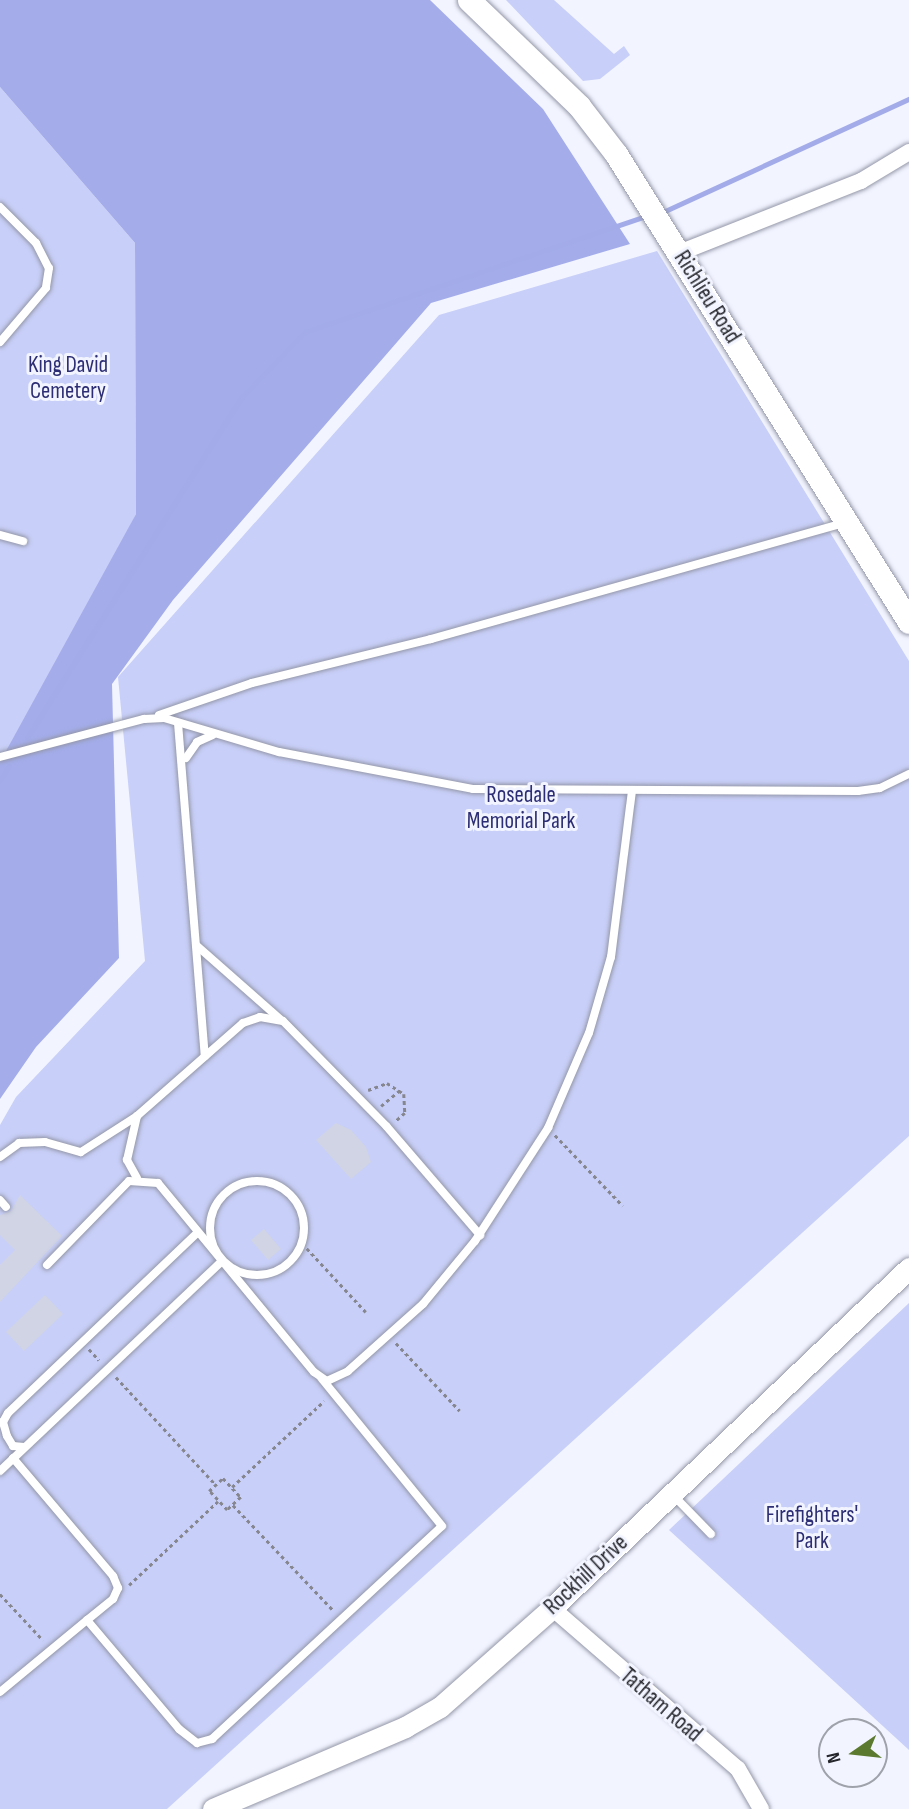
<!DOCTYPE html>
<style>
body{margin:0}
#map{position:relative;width:909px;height:1809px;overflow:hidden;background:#f2f4ff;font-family:"Sofia Sans Condensed",sans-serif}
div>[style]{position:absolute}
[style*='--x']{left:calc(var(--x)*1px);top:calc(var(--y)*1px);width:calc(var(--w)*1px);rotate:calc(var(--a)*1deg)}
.green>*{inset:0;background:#c8cff8}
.forest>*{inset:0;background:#a4adea}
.stream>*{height:4.5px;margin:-2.25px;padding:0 2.25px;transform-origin:2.25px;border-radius:2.25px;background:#a3ace8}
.building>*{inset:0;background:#d0d4e5}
.path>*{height:2.5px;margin-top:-1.25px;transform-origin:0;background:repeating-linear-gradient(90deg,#85868e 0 3.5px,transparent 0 7px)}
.roads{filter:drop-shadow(0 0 2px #9497a8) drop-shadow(0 0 2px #9497a8)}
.service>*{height:8px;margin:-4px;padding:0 4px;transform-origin:4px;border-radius:4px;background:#fff}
.service>.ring{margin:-4px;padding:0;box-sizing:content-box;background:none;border:8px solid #fff;border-radius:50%}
.minor>*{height:16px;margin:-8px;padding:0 8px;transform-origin:8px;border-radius:8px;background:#fff}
.tertiary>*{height:21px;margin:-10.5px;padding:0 10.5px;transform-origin:10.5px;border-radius:10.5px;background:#fff}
.secondary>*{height:23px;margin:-11.5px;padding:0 11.5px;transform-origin:11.5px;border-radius:11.5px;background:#fff}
span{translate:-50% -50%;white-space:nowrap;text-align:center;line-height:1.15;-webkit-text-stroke:6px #f2f4ff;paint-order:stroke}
.street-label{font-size:23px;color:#25262c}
.park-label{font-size:23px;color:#2c2d73}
.north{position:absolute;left:818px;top:1718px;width:70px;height:70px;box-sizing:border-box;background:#f2f4ff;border:2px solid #a0a2ab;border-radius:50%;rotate:256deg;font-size:19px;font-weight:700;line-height:28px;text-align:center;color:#25262c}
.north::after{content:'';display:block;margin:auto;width:24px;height:32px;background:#5c7a2f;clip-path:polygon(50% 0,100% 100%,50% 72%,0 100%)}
</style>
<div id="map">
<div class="green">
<div style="clip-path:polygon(506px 0,554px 0,614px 54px,624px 46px,630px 55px,600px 79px,583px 81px)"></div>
<div style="clip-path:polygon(0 87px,135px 243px,136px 514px,0 799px)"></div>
<div style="clip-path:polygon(657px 251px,909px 661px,909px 1136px,167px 1809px,0 1809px,0 1125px,16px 1097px,145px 961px,118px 677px,439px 315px)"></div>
<div style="clip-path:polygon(909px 1303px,909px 1750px,669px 1530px)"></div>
</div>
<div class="forest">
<div style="clip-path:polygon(0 0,430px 0,543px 109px,630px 244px,431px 303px,173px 600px,112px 684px,119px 958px,36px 1047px,0 1099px,0 762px,136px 514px,135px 243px,0 87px)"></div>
</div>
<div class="stream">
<div style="--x:663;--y:212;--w:271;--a:-24.7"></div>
<div style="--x:27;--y:738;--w:403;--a:-57.8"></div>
<div style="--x:242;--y:397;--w:91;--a:-45.9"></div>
<div style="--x:305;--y:332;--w:357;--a:-18.8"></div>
<div style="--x:0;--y:781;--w:17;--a:-59"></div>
</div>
<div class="building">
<div style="clip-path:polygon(336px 1123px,351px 1130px,366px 1147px,371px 1162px,351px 1179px,316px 1140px)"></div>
<div style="clip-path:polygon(20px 1195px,62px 1236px,0 1302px,0 1265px,15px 1250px,0 1235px,0 1215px,11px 1211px)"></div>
<div style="clip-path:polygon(264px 1229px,281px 1249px,268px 1260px,251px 1240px)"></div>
<div style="clip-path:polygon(45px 1295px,63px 1314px,24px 1351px,6px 1332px)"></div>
</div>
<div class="path">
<div style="--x:368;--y:1090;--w:20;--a:-20"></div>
<div style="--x:387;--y:1083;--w:20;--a:33"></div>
<div style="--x:404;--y:1094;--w:19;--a:87"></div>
<div style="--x:405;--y:1113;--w:12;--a:138"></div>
<div style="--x:381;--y:1106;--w:25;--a:-40"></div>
<div style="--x:555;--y:1135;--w:98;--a:46.2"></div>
<div style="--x:302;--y:1243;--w:94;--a:47.2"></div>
<div style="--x:396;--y:1343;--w:93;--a:46.7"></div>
<div style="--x:89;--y:1349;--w:15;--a:48"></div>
<div style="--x:116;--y:1377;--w:147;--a:47.2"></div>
<div style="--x:223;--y:1478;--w:26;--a:47"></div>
<div style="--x:241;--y:1497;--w:19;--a:137"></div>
<div style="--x:227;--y:1510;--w:26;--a:-133"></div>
<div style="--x:209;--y:1491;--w:19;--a:-43"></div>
<div style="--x:232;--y:1487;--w:126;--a:-43.1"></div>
<div style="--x:233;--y:1505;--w:146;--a:46.4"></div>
<div style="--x:129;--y:1585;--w:122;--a:-43.3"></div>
<div style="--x:0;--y:1594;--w:63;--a:46.9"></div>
</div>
<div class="roads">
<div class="service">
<div style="--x:0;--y:207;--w:51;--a:45"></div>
<div style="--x:36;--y:243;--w:28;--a:63"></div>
<div style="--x:49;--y:268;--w:20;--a:99"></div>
<div style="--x:46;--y:288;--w:71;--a:130.4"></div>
<div style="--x:0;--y:535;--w:24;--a:15"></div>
<div style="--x:159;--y:715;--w:98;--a:-19"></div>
<div style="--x:252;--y:683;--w:184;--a:-13.8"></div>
<div style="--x:431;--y:639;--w:429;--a:-15.7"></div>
<div style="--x:178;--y:723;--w:334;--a:85.4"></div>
<div style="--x:0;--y:757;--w:149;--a:-14.8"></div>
<div style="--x:144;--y:719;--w:20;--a:-3"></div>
<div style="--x:164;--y:718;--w:120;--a:16.5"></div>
<div style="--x:279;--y:752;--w:197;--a:10.8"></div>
<div style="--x:473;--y:789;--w:385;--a:0.3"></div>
<div style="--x:858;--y:791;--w:22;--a:-8"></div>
<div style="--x:880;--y:788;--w:32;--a:-26"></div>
<div style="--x:186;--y:758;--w:19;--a:-55"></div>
<div style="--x:197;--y:742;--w:17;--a:-24"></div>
<div style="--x:197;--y:946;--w:111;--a:41.3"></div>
<div style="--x:0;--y:1157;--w:24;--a:-36"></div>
<div style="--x:19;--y:1143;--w:26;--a:-2"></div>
<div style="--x:45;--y:1142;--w:37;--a:16"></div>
<div style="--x:81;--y:1152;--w:67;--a:-32.7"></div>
<div style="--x:137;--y:1178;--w:21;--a:-119"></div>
<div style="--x:127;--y:1160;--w:45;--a:-77.2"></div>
<div style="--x:137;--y:1116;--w:141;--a:-41.3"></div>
<div style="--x:243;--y:1023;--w:18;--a:-19"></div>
<div style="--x:260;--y:1017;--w:23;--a:10"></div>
<div style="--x:283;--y:1021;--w:148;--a:45.5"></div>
<div style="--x:387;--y:1127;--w:143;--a:49.3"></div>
<div class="ring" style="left:210px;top:1181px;width:86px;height:86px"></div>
<div style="--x:0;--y:1200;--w:9;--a:49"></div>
<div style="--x:47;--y:1265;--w:117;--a:-45.7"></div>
<div style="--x:129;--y:1181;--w:29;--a:4"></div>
<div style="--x:158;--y:1183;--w:245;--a:50.5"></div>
<div style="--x:314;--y:1372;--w:16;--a:35"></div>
<div style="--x:327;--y:1381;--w:23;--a:-25"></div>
<div style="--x:348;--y:1371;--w:101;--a:-41.8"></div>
<div style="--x:423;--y:1304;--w:82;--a:-50.5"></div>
<div style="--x:475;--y:1241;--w:135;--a:-57.1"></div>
<div style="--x:548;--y:1128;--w:103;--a:-66.7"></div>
<div style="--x:589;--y:1033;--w:79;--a:-73.9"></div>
<div style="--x:611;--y:957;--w:168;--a:-82.8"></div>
<div style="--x:24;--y:1447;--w:11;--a:-175"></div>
<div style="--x:13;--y:1446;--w:12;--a:-121"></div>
<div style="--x:7;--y:1436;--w:15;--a:-106"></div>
<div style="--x:3;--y:1422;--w:10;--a:-61"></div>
<div style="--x:8;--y:1413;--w:262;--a:-43.6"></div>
<div style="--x:13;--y:1458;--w:155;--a:49.7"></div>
<div style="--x:113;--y:1576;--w:13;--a:67"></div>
<div style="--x:118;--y:1588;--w:12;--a:114"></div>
<div style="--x:113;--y:1599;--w:33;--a:141"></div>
<div style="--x:0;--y:1471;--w:306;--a:-43.4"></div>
<div style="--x:674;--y:1496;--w:53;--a:45.8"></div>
<div style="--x:0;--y:1692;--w:113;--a:-39.6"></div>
<div style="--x:87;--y:1620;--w:143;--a:49.8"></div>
<div style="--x:179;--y:1729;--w:23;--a:38"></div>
<div style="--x:197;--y:1743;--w:16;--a:-15"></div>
<div style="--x:212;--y:1739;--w:313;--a:-42.8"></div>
<div style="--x:442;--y:1526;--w:190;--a:-129.2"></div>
</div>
<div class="minor">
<div style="--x:679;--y:253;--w:196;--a:-21.6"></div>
<div style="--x:861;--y:181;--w:56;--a:-31.1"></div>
<div style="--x:552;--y:1608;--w:246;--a:40.9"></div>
<div style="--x:738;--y:1769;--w:46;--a:60.1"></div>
</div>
<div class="tertiary">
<div style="--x:213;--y:1809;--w:209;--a:-23.1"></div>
<div style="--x:405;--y:1727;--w:40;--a:-29.7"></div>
<div style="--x:440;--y:1707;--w:149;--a:-41.5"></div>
<div style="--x:552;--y:1608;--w:493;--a:-43.6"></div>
</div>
<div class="secondary">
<div style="--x:469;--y:0;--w:153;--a:43.9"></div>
<div style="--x:579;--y:106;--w:61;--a:52.4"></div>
<div style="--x:616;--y:154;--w:552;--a:57.95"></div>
</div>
</div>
<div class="street-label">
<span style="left:707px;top:297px;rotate:58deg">Richlieu Road</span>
<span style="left:586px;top:1575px;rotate:-43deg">Rockhill Drive</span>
<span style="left:661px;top:1705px;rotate:41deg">Tatham Road</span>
</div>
<div class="park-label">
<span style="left:68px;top:378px">King David<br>Cemetery</span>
<span style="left:521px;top:808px">Rosedale<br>Memorial Park</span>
<span style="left:812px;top:1528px">Firefighters'<br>Park</span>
</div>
<div class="north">N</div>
</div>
